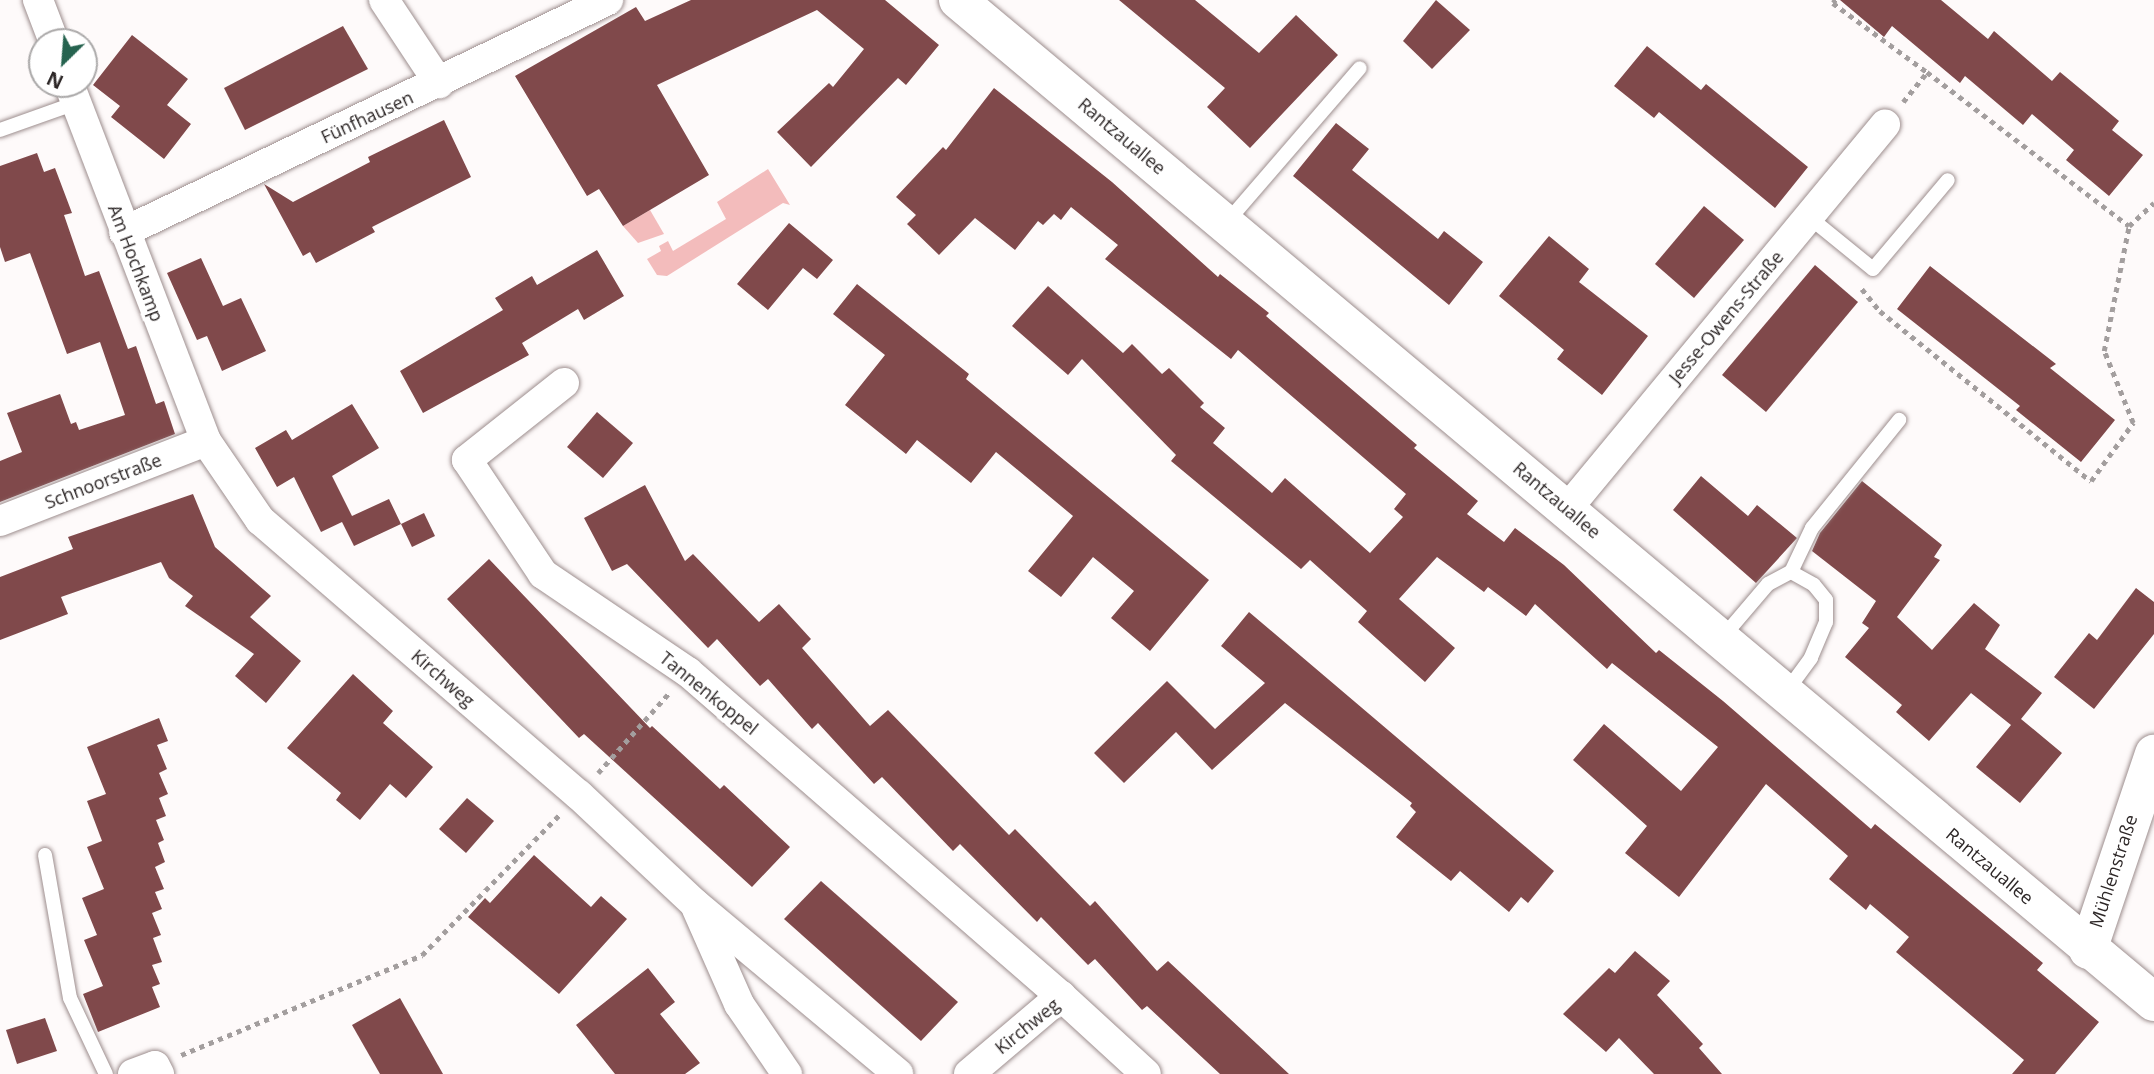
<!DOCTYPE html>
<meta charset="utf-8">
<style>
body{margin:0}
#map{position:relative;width:2154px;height:1074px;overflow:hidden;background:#fefafa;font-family:"Open Sans",sans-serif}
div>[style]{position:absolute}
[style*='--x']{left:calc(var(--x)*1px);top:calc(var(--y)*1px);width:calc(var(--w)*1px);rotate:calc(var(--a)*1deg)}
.green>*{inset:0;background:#f3bcbc}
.building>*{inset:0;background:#80494b}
.path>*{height:4.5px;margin-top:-2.25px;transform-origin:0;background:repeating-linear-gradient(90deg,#a39e9e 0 5px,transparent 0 10px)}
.roads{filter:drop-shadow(0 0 2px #9d8e8e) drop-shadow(0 0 2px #9d8e8e)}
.lane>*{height:14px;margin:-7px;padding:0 7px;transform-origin:7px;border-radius:7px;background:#fff}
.street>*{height:30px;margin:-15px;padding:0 15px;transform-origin:15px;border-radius:15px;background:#fff}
.secondary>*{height:38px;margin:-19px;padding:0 19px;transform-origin:19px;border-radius:19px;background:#fff}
span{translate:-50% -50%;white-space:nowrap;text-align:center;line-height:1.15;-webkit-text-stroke:7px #fff;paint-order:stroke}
.street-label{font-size:18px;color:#2d2727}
.north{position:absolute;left:28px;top:28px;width:70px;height:70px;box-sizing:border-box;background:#fff;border:2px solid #aba9a9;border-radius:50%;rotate:205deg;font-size:19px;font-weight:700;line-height:28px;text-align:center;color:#2d2727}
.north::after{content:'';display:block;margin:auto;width:24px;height:32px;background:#26634f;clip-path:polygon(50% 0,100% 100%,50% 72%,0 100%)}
</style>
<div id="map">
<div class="green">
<div style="clip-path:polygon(768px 169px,790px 205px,783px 203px,667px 276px,657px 275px,647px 259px,661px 251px,659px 246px,668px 241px,673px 251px,726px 219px,717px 202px)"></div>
<div style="clip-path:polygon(650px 210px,664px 234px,638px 243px,623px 226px)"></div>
</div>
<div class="building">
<div style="clip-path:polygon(691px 0,885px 0,939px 45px,906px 85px,898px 78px,811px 167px,777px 132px,829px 83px,833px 87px,864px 49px,817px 10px,657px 85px,709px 175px,623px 226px,599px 189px,587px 196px,515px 76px,636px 7px,645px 21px)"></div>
<div style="clip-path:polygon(1119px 0,1195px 0,1259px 53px,1296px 15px,1338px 55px,1250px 148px,1207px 107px,1225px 88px)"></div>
<div style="clip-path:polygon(1436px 0,1470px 30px,1432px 69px,1403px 41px)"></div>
<div style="clip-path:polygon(1840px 0,1941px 0,1988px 39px,1994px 31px,2052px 81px,2060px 72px,2119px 121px,2112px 130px,2143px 155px,2109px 196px,2066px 160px,2074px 150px,2032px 114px,2023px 125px,1965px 76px,1960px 83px,1892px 26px,1884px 37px)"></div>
<div style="clip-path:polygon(343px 26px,368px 69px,245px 130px,224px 88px)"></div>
<div style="clip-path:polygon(132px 35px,188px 79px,167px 105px,191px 124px,164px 159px,111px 117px,120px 106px,93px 85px)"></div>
<div style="clip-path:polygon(1647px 46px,1701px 90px,1706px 84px,1808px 167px,1775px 208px,1659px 112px,1654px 118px,1614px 86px)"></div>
<div style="clip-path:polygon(994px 88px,1112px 182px,1218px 277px,1220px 274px,1269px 313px,1266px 316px,1417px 445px,1414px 448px,1478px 501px,1467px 514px,1504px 542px,1515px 528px,1564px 565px,1656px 653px,1659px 650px,1723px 701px,1871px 829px,1875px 824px,2043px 963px,2037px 970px,2099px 1022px,2055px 1074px,2012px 1074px,2024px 1060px,1896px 952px,1909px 937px,1870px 904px,1866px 910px,1829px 879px,1848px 856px,1766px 784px,1679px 897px,1625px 853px,1647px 826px,1573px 760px,1604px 724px,1681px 791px,1718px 747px,1612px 663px,1607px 669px,1535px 604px,1526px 616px,1488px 587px,1484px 592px,1437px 557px,1399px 599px,1455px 648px,1425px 682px,1358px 622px,1367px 611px,1310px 560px,1301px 569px,1171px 461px,1176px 455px,1082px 359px,1068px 375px,1012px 326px,1048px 286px,1123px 353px,1132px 344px,1162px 374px,1169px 368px,1204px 403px,1200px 407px,1225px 428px,1213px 443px,1272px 493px,1285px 478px,1370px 553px,1403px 517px,1394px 509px,1406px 494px,1238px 350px,1231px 359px,1105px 259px,1118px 245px,1071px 207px,1061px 220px,1054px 214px,1043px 225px,1038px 221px,1015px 250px,975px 218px,939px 255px,907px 224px,916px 215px,896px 197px,943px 147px,946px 150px)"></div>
<div style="clip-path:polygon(444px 120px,471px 177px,372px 227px,375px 232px,316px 263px,310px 252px,303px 256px,264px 184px,293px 202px,370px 162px,368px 157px)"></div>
<div style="clip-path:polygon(1336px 123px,1369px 149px,1352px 170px,1438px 239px,1444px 231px,1483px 262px,1449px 305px,1293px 176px)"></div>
<div style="clip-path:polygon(37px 153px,44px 172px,55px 168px,72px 213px,64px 215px,85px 276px,99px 271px,128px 349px,136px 346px,156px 404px,164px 401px,175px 434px,0 502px,0 461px,22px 452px,7px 413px,60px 394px,71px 424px,76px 422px,79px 430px,125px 415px,100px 342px,67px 354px,30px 253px,5px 262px,0 247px,0 166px)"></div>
<div style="clip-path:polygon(1704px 206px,1744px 240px,1694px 298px,1655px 264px)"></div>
<div style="clip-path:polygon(789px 223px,833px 260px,817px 279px,803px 268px,768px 310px,737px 284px)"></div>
<div style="clip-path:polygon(1549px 236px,1589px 269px,1579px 282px,1648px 336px,1602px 395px,1557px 359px,1564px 350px,1499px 296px)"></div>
<div style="clip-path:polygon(597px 250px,624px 296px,584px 320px,578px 309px,522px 343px,529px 355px,423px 413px,400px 371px,503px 310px,495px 298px,532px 276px,537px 285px)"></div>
<div style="clip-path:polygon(201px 258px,223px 306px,241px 298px,266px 351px,222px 371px,207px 336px,197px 340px,167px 273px)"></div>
<div style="clip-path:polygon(1815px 265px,1858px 302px,1766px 412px,1722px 375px)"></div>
<div style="clip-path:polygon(1930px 266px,2056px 364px,2050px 368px,2115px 420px,2081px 462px,2016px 410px,2020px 406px,1897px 309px)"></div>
<div style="clip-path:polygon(857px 284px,969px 374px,966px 379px,1209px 580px,1150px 651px,1111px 618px,1134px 591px,1093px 557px,1061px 597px,1028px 571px,1073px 516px,996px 452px,971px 483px,917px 440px,906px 454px,845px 405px,885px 355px,833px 314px)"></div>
<div style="clip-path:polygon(352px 404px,379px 448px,332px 476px,352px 516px,389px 499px,401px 524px,354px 546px,342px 522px,321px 532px,294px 477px,277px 487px,255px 448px,286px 430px,292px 440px)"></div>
<div style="clip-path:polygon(597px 412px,633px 443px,603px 478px,567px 447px)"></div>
<div style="clip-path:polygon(1701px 476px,1748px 516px,1757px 505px,1797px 538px,1756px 583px,1673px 510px)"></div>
<div style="clip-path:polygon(1862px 481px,1942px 545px,1934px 557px,1940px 560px,1897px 617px,1932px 650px,1974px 603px,2000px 625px,1985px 649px,2042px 693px,2021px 719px,2062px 753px,2020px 803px,1976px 767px,2011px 725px,1971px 693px,1929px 741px,1896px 712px,1902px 705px,1845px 657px,1869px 628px,1862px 623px,1876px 601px,1812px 551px,1820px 533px)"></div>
<div style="clip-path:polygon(645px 485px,685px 561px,693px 554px,759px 622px,779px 604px,811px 639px,802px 648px,870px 726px,888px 710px,1009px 835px,1015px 829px,1090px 906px,1095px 901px,1157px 971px,1168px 961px,1289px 1074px,1220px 1074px,1147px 1006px,1142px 1010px,1095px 959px,1088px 965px,1041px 917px,1037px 922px,960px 844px,953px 851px,882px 777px,874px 784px,818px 723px,812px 729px,768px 679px,760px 686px,717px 639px,708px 648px,627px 564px,612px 571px,584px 518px)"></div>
<div style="clip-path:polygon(193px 494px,215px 547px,271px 596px,250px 617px,301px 661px,266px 703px,235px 676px,254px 654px,185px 606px,193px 596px,169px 578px,161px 562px,61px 597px,68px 614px,0 640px,0 577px,73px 549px,68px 537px)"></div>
<div style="clip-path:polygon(424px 513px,435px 536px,412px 547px,401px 524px)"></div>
<div style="clip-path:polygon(489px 559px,650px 728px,652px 726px,720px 789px,724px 785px,790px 847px,752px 887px,584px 734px,579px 738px,447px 599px)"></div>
<div style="clip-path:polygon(2136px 588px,2154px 602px,2154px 634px,2094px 709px,2054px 677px,2089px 633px,2097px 640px)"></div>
<div style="clip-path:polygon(1249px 612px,1554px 871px,1528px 903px,1521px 897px,1509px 912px,1460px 871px,1451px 881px,1396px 837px,1416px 812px,1410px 806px,1412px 803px,1285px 703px,1212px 770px,1176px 732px,1124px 783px,1094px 753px,1167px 681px,1215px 729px,1265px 683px,1221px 646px)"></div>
<div style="clip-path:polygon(353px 674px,393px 711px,383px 723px,433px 767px,406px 798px,390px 784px,360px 820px,336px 800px,341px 793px,287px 748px)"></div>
<div style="clip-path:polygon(159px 718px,168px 741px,157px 745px,167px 769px,159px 773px,168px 794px,159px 798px,166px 816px,156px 820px,164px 840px,158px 843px,165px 862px,155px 867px,164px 889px,155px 892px,162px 909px,152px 913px,161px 935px,153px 938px,162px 962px,152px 965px,160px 984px,152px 987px,160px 1007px,98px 1032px,83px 994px,103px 986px,84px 940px,97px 935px,82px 898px,104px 889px,87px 847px,102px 841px,87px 801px,106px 794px,87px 747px)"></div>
<div style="clip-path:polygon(467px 798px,494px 821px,466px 853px,439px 829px)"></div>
<div style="clip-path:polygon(534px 855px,591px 907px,601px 896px,627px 919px,559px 994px,468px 917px,485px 898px,490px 903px)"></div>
<div style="clip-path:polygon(821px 881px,958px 1002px,921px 1041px,784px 919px)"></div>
<div style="clip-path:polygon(1635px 951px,1670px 981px,1657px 995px,1703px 1044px,1699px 1048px,1722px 1074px,1654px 1074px,1619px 1038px,1606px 1052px,1563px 1014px,1609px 968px,1615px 973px)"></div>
<div style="clip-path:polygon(648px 968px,675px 1002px,660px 1014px,700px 1063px,685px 1074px,615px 1074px,576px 1025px)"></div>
<div style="clip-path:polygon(400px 998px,443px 1074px,380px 1074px,352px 1025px)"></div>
<div style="clip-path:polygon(45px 1018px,57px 1051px,17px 1064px,6px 1030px)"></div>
</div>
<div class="path">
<div style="--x:1836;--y:0;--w:4;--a:135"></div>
<div style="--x:1833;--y:3;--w:117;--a:36.3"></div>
<div style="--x:1903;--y:102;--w:38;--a:-51"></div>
<div style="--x:1927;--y:72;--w:254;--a:37.3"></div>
<div style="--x:1862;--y:289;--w:28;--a:51"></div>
<div style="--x:1880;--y:311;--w:271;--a:38.9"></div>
<div style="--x:2091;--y:481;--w:72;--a:-54.1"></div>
<div style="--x:2133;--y:423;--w:78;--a:-111.9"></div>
<div style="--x:2104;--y:351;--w:127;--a:-78.7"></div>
<div style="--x:2129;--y:226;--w:34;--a:-43"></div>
<div style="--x:598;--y:773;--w:107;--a:-48.4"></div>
<div style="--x:181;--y:1055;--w:261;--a:-22.5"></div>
<div style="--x:422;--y:955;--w:196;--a:-45.6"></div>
</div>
<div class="roads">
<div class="lane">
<div style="--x:0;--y:130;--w:81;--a:-19.6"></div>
<div style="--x:1809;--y:217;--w:82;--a:39.1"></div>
<div style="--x:1873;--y:269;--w:116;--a:-49.9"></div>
<div style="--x:1227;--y:222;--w:203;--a:-49.2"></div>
<div style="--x:1791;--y:572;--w:49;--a:-64.5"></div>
<div style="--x:1812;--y:528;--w:139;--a:-51.1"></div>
<div style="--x:1722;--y:638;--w:71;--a:-49.6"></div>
<div style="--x:1768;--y:584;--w:26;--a:-28"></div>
<div style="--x:1791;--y:572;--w:26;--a:29"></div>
<div style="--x:1814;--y:585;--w:19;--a:51"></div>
<div style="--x:1826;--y:600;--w:22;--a:90"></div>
<div style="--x:1826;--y:622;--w:39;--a:113"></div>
<div style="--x:1811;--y:658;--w:42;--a:126.3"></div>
<div style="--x:45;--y:855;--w:145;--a:80.1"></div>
<div style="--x:70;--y:998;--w:84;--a:64.7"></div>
</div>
<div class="street">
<div style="--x:38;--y:0;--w:45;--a:69.1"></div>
<div style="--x:384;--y:0;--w:100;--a:56.5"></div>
<div style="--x:69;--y:84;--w:382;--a:69"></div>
<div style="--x:206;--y:441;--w:96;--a:55.6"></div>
<div style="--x:260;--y:520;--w:421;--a:40.8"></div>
<div style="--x:579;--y:795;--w:159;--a:43.2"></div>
<div style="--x:695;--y:904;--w:265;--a:39.9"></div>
<div style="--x:124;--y:232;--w:537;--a:-25.61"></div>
<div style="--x:564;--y:383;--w:124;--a:141.6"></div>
<div style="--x:467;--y:460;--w:137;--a:56.3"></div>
<div style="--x:543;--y:574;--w:175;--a:34.1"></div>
<div style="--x:688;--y:672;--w:494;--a:41"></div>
<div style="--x:1567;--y:509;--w:499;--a:-50.4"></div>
<div style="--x:0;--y:521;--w:221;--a:-21.2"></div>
<div style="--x:697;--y:909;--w:104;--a:66.1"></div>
<div style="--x:739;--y:1004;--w:85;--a:55.6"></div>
<div style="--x:133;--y:1074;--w:23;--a:-20"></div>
<div style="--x:155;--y:1066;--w:9;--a:63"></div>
<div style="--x:969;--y:1074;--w:121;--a:-40.3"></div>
<div style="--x:1061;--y:996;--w:115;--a:42.5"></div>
</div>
<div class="secondary">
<div style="--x:958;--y:0;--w:1560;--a:39.96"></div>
<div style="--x:2088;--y:950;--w:207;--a:-71.4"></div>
</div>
</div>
<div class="street-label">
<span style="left:367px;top:117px;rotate:-25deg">Fünfhausen</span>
<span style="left:1122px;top:136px;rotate:40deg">Rantzauallee</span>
<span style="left:136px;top:263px;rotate:69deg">Am Hochkamp</span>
<span style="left:1726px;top:317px;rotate:-50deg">Jesse-Owens-Straße</span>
<span style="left:103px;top:481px;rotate:-21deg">Schnoorstraße</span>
<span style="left:1557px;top:500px;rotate:40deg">Rantzauallee</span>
<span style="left:443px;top:678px;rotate:41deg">Kirchweg</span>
<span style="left:709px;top:693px;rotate:39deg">Tannenkoppel</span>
<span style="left:1990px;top:866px;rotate:40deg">Rantzauallee</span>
<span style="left:2113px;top:871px;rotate:-72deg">Mühlenstraße</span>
<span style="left:1027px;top:1026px;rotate:-39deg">Kirchweg</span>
</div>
<div class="north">N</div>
</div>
